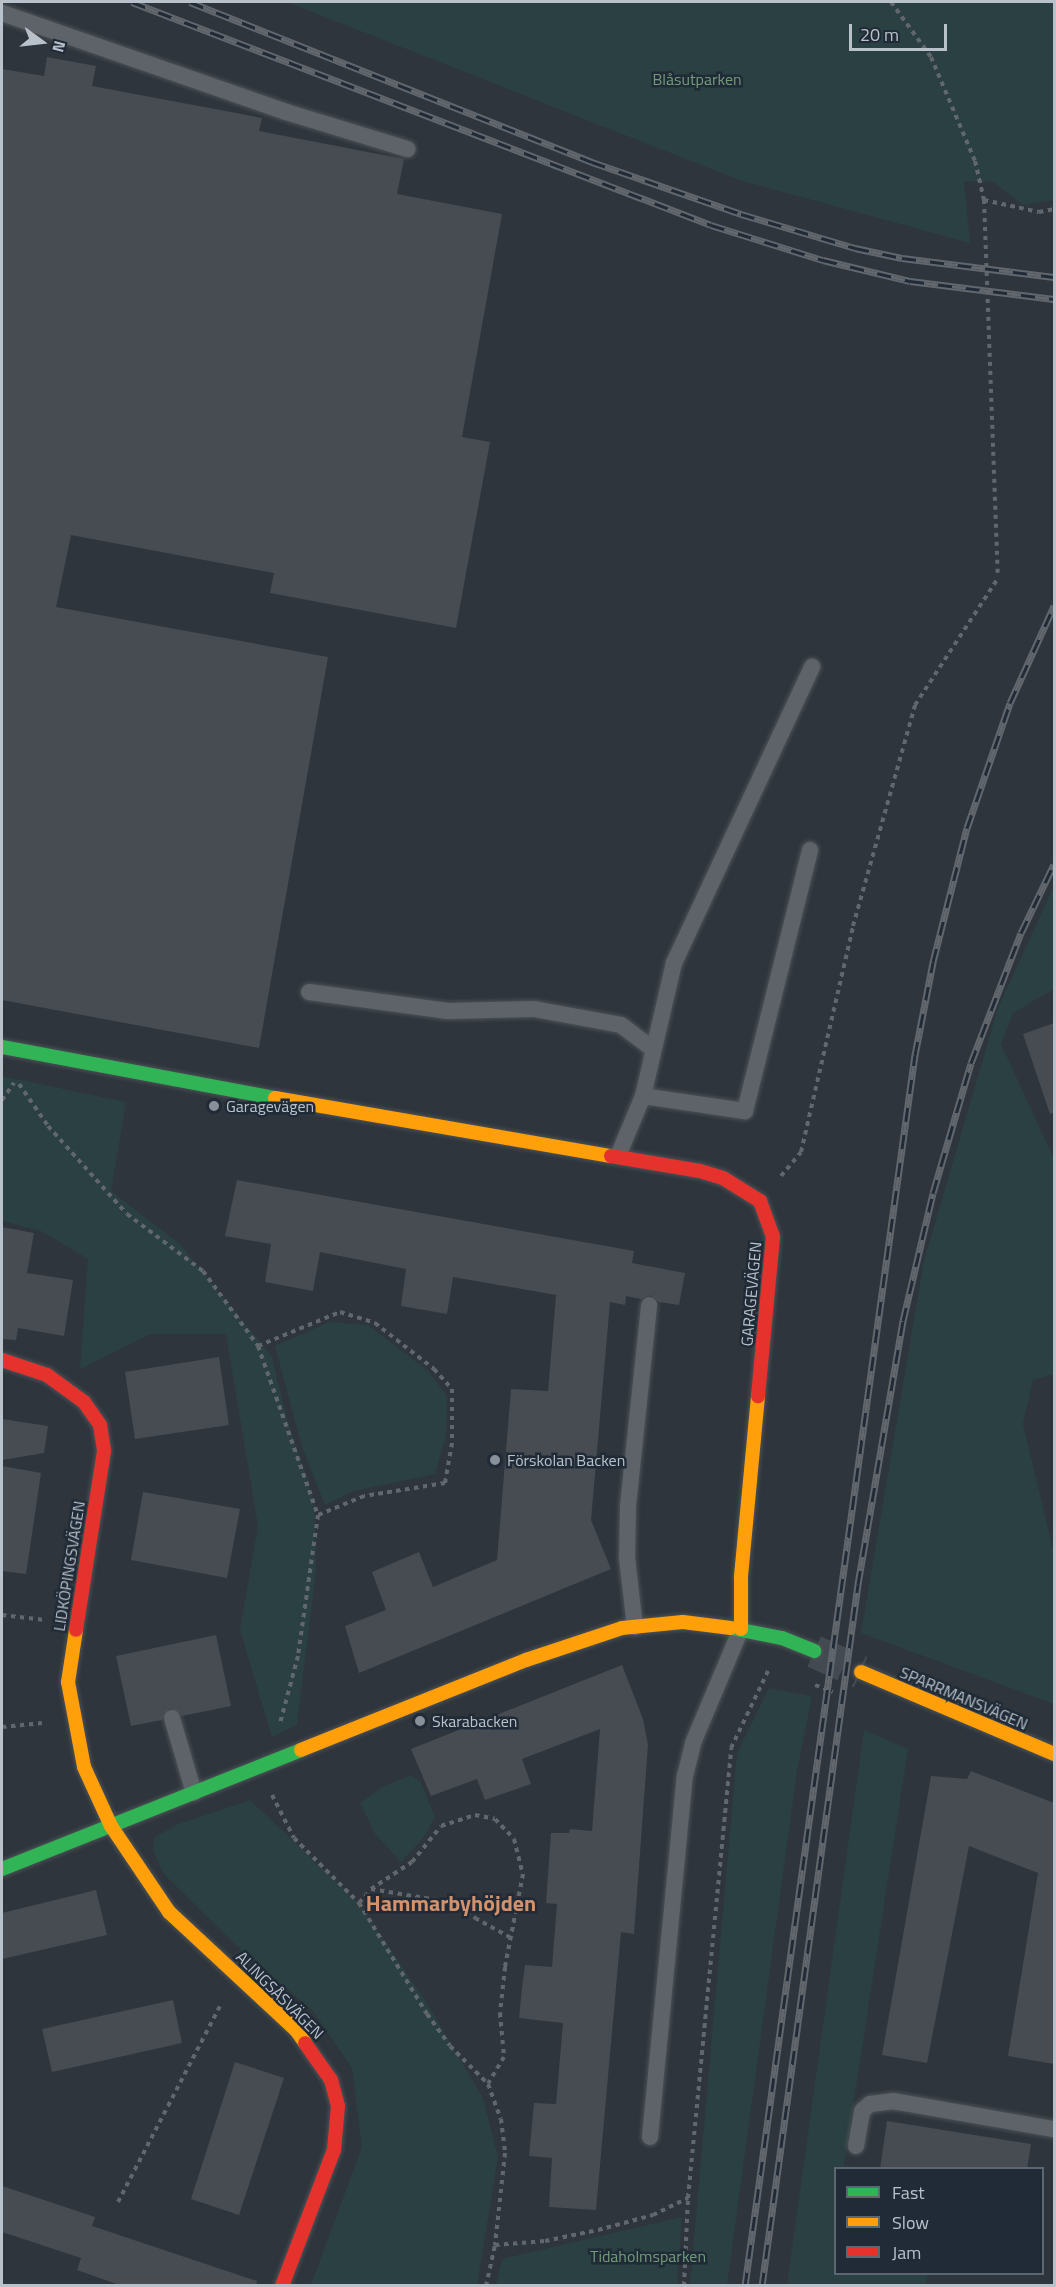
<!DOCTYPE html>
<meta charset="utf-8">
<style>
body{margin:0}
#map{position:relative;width:1056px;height:2287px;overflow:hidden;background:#2e353c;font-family:"Titillium Web",sans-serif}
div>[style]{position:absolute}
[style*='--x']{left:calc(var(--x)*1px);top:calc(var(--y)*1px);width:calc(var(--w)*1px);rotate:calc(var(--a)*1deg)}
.green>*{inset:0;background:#2b4042}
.building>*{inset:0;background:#464c52}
.secondary-tunnel>*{height:33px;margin-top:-16.5px;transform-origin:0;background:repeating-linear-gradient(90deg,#434a51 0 33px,transparent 0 49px)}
.path>*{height:4px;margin-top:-2px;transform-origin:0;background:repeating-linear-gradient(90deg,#61676c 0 4.5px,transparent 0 9px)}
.roads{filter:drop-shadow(0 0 2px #4c5156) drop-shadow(0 0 2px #4c5156)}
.lane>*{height:16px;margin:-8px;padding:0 8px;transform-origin:8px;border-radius:8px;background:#5e636a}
.fast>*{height:14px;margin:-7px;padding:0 7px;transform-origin:7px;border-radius:7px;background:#30b455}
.slow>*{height:14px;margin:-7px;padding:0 7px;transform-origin:7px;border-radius:7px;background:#ff9f0a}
.jam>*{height:14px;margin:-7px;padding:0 7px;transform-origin:7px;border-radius:7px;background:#e5322d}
.rail>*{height:7px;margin-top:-3.5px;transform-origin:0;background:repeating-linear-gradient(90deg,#202b37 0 14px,#62676d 0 28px);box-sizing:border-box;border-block:2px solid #62676d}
.path-bridge>*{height:4px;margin-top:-2px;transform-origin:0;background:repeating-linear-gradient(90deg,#61676c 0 4.5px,transparent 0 9px)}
.dots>*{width:16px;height:16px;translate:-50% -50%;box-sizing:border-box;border:3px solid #202b37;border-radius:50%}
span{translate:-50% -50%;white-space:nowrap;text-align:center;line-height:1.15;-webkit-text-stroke:5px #202b37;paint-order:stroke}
.park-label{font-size:16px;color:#719c78}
.poi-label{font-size:16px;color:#b9c1cb}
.left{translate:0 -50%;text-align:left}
.street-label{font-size:16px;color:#b9c1cb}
.district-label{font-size:22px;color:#d3926c;font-weight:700}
.frame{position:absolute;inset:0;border:3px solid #b9c1cb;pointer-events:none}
.legend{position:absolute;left:834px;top:2167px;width:210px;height:108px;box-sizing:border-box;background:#202b37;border:2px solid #5d6772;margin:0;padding:8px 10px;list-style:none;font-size:18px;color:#b9c1cb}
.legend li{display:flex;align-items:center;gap:12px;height:30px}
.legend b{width:30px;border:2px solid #5d6772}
.north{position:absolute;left:12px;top:12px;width:60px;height:60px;-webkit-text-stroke:4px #202b37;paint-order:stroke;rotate:105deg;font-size:16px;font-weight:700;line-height:24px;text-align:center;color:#b9c1cb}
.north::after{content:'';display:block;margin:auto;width:21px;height:27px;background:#b9c1cb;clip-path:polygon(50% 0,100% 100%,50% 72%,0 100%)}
.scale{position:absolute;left:849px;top:24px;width:98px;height:27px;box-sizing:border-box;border:3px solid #b9c1cb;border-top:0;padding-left:8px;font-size:18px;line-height:21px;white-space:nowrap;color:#b9c1cb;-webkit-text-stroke:4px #202b37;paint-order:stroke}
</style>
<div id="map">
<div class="green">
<div style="clip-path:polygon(287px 2px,1054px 2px,1054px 200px,1023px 205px,993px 182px,964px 181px,970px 243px,739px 180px)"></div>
<div style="clip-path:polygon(1054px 886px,1054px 989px,1013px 1013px,1001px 1044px,1054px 1159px,1054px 1374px,1033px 1380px,1023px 1424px,1054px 1554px,1054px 1704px,861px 1633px,924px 1261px,998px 1008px)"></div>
<div style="clip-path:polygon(2px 1076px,126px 1102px,111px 1191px,181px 1245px,272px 1357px,286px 1416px,314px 1500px,316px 1570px,297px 1725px,272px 1737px,240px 1630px,258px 1525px,226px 1334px,151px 1334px,80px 1369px,88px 1259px,41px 1231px,2px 1221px)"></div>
<div style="clip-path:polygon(329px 1322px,368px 1325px,428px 1371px,447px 1396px,446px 1435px,435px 1474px,354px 1491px,325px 1505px,302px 1447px,275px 1346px)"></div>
<div style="clip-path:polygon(769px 1688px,811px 1696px,811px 1702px,797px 1771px,727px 2285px,690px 2285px,737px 1753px)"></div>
<div style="clip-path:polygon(864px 1730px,908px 1749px,844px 2165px,861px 2168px,836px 2168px,836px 2274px,928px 2274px,926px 2285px,787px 2285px)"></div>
<div style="clip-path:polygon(411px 1775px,420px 1781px,435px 1817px,424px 1837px,401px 1862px,375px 1834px,360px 1803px,384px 1786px)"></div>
<div style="clip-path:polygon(250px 1800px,359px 1903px,426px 2002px,483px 2098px,498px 2157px,477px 2285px,311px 2285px,362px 2147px,352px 2068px,313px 2011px,236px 1945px,163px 1873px,153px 1850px,155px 1837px,178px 1824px)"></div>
<div style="clip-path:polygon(682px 2217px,677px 2285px,496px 2285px,502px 2259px)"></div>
</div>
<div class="building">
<div style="clip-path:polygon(47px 57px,96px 66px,92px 86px,262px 118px,259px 131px,404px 159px,397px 194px,502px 214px,462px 437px,490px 442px,456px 628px,270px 593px,274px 573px,71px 535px,56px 607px,328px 657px,259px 1048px,2px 1000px,2px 69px,44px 76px)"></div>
<div style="clip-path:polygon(1054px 1023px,1054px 1113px,1050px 1114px,1023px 1034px)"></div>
<div style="clip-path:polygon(237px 1180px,634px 1251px,632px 1263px,685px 1273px,679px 1305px,659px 1302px,650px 1295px,641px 1299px,626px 1296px,625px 1305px,610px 1302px,591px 1520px,611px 1569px,359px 1673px,345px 1626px,386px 1610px,372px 1572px,419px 1552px,433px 1587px,497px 1560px,511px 1389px,548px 1391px,556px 1295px,453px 1277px,447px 1314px,401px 1306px,406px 1269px,320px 1252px,313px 1291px,265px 1282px,271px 1244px,225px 1236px)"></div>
<div style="clip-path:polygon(2px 1227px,34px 1233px,27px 1273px,73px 1280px,64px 1336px,18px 1328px,16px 1340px,2px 1339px)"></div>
<div style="clip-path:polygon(219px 1357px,229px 1425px,135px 1439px,125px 1372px)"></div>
<div style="clip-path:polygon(2px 1419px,48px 1426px,44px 1453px,2px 1460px)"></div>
<div style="clip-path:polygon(2px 1466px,41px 1473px,26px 1574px,2px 1571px)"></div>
<div style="clip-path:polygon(143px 1492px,240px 1509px,227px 1578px,131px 1560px)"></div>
<div style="clip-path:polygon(216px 1635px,231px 1706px,182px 1716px,170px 1708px,162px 1720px,131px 1726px,116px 1656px)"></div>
<div style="clip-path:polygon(622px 1665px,643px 1719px,648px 1745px,634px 1934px,621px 1932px,596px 2210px,549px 2207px,552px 2158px,529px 2156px,534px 2103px,556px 2104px,563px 2023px,519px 2018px,522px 1988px,525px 1965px,552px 1967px,557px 1904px,546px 1903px,551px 1833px,569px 1833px,570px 1829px,592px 1831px,600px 1729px,522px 1759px,531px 1784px,485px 1800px,477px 1779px,431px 1796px,411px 1749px)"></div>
<div style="clip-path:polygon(971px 1771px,1054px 1803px,1054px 2064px,1008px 2056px,1038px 1873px,969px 1846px,927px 2063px,882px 2055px,931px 1776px,967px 1779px)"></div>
<div style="clip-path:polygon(96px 1890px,107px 1935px,2px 1959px,2px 1913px)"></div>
<div style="clip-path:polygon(173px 2000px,182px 2043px,52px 2072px,42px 2029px)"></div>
<div style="clip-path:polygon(235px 2062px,284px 2078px,239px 2215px,191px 2199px)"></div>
<div style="clip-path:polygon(887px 2121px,1031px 2144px,1027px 2169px,880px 2169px)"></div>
<div style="clip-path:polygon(2px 2186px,95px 2217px,92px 2226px,257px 2281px,256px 2286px,122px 2286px,77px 2270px,81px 2258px,2px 2232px)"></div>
</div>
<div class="secondary-tunnel">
<div style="--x:814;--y:1651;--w:51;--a:24.1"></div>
</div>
<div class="path">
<div style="--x:891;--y:2;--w:68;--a:54"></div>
<div style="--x:931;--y:57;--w:113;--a:67.1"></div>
<div style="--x:975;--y:161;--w:40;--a:77"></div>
<div style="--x:984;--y:200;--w:56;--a:12.3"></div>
<div style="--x:1039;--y:212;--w:15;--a:-11"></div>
<div style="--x:19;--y:1084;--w:51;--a:55.4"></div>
<div style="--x:48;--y:1126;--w:118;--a:48.1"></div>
<div style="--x:127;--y:1214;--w:95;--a:36.9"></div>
<div style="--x:203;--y:1271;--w:93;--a:53.7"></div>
<div style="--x:258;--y:1346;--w:179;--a:70.5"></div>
<div style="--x:318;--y:1515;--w:142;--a:98.1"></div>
<div style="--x:298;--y:1656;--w:69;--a:105"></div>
<div style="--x:2;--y:1100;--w:21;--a:-55"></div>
<div style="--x:781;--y:1176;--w:31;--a:-50"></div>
<div style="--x:801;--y:1152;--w:232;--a:-77"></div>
<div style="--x:853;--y:926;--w:230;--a:-74.3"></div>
<div style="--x:915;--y:705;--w:152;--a:-56.8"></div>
<div style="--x:258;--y:1346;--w:89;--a:-22.5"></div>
<div style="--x:340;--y:1312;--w:37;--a:17"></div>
<div style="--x:375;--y:1323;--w:75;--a:37.9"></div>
<div style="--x:434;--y:1369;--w:27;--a:48"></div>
<div style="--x:452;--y:1389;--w:54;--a:90"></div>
<div style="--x:452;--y:1443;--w:41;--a:99.9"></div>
<div style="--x:445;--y:1483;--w:82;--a:170.9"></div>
<div style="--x:364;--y:1496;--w:50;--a:157.6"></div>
<div style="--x:2;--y:1615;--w:43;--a:6.6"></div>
<div style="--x:815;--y:1685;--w:19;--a:21"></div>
<div style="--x:2;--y:1727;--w:40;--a:-5.7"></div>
<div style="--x:272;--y:1795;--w:48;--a:62.9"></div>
<div style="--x:294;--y:1838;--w:92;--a:45"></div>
<div style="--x:359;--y:1903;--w:130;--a:58.5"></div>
<div style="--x:427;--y:2014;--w:39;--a:54"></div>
<div style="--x:450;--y:2046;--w:54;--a:45"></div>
<div style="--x:488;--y:2084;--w:37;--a:70"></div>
<div style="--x:501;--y:2119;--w:34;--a:83"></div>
<div style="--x:505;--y:2153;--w:93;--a:96.2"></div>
<div style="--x:371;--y:1889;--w:91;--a:9.5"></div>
<div style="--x:461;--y:1904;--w:20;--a:45"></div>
<div style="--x:475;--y:1918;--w:43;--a:28.9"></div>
<div style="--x:359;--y:1903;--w:18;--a:-49"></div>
<div style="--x:371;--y:1889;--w:49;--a:-33.4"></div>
<div style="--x:412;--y:1862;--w:46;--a:-51.1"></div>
<div style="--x:441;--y:1826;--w:36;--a:-18"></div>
<div style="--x:475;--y:1815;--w:20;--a:11"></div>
<div style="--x:495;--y:1819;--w:28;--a:46"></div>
<div style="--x:514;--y:1839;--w:36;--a:76"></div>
<div style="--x:523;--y:1874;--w:95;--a:101"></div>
<div style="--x:505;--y:1967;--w:46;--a:96.2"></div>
<div style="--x:500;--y:2013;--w:44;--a:84.8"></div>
<div style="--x:504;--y:2057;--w:31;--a:121"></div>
<div style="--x:118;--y:2202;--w:223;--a:-62.5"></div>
<div style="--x:486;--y:2286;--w:42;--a:-77.6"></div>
<div style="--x:495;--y:2245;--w:50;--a:-4.6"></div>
<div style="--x:545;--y:2241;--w:54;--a:-11.7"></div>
<div style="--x:598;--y:2230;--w:57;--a:-15.3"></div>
<div style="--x:653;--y:2215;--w:39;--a:-26"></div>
<div style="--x:684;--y:2286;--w:88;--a:-87.4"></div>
<div style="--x:688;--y:2198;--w:452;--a:-84.5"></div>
<div style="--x:731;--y:1748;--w:88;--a:-64.3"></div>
</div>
<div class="roads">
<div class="lane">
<div style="--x:2;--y:13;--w:301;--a:19.2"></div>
<div style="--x:286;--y:112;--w:127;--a:17"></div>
<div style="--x:309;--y:992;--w:140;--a:7.8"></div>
<div style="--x:448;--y:1011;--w:86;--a:-1.3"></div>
<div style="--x:534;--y:1009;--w:88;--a:10.4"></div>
<div style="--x:621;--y:1025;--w:40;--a:37"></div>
<div style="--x:643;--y:1096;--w:137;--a:-76.9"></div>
<div style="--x:674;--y:963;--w:327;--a:-65"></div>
<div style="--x:618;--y:1156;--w:65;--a:-67.4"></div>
<div style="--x:643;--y:1096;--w:103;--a:8.4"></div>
<div style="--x:745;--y:1111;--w:269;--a:-76"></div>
<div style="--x:635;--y:1627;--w:69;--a:-96.6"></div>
<div style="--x:627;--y:1558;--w:52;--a:-88.9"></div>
<div style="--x:628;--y:1506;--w:202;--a:-84"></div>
<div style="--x:172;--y:1718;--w:78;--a:73.7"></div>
<div style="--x:650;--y:2137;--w:363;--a:-84.5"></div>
<div style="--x:685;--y:1776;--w:34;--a:-76"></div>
<div style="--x:693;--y:1743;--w:124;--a:-67.2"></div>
<div style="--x:856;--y:2146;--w:36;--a:-80"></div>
<div style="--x:862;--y:2111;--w:11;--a:-41"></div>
<div style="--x:870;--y:2104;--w:23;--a:-7"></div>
<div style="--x:893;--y:2101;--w:163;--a:9.9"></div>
</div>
<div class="fast">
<div style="--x:2;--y:1047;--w:278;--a:10.6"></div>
<div style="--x:731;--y:1628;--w:52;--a:11.1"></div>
<div style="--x:782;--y:1638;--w:35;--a:22"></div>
<div style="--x:2;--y:1869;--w:322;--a:-21.7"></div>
</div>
<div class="slow">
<div style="--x:275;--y:1098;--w:341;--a:9.8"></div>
<div style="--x:741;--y:1629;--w:53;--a:-90"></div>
<div style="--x:741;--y:1576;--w:181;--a:-84.6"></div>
<div style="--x:76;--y:1630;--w:53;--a:98.7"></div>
<div style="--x:68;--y:1682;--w:86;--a:79.3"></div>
<div style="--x:84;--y:1767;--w:65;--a:65.4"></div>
<div style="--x:111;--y:1826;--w:104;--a:56"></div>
<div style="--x:169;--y:1912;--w:173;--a:42.9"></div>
<div style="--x:296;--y:2030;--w:16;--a:55"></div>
<div style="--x:861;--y:1672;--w:210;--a:23"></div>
<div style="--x:301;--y:1750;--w:242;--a:-21.8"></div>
<div style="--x:526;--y:1660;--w:101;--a:-18.4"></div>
<div style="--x:622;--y:1628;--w:61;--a:-5.6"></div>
<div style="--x:683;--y:1622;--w:48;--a:7.1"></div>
</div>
<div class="jam">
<div style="--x:611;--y:1156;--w:90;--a:9.6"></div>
<div style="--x:700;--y:1171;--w:24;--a:17"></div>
<div style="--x:723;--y:1178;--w:44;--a:31.9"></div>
<div style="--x:760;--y:1201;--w:38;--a:70"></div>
<div style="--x:773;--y:1237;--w:160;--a:95.4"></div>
<div style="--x:2;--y:1360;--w:47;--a:18.4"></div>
<div style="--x:47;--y:1375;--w:46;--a:36.1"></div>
<div style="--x:84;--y:1402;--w:28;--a:55"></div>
<div style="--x:100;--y:1425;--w:26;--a:81"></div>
<div style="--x:104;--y:1451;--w:181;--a:98.9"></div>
<div style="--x:282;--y:2286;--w:146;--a:-69.1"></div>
<div style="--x:334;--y:2150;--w:44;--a:-84.8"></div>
<div style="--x:338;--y:2106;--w:27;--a:-105"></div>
<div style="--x:331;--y:2080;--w:45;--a:-125.1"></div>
</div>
</div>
<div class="rail">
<div style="--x:132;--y:2;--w:620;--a:21.06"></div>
<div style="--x:711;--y:225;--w:117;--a:17.4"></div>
<div style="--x:823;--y:260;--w:89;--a:13.6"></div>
<div style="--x:910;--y:281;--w:145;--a:7.1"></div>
<div style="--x:190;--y:2;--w:433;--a:21.7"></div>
<div style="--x:592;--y:162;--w:158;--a:19.2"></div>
<div style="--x:741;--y:214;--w:119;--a:16.6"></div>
<div style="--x:855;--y:248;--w:48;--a:12"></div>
<div style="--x:902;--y:258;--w:153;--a:7.1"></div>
<div style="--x:745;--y:2286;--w:1243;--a:-82.14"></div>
<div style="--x:915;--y:1055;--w:95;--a:-79"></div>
<div style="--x:933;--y:962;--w:138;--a:-75.8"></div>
<div style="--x:967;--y:828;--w:132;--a:-71"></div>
<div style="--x:1010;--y:703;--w:107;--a:-65.6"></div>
<div style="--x:762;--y:2286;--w:709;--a:-82.21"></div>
<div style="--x:858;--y:1584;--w:267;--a:-80.3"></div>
<div style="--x:903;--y:1321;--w:131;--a:-76.8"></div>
<div style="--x:933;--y:1193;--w:135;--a:-73.7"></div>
<div style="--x:971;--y:1063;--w:139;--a:-69"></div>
<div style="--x:1021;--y:933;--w:76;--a:-64.4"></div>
</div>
<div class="path-bridge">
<div style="--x:984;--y:200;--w:378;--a:87.9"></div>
</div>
<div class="dots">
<div style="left:214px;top:1106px;background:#889099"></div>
<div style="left:495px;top:1460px;background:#889099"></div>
<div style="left:420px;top:1721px;background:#889099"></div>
</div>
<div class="park-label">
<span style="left:697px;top:79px">Blåsutparken</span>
<span style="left:648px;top:2256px">Tidaholmsparken</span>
</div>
<div class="poi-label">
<span class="left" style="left:226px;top:1106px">Garagevägen</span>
<span class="left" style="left:507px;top:1460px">Förskolan Backen</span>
<span class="left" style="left:432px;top:1721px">Skarabacken</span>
</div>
<div class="street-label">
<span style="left:751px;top:1294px;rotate:-85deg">GARAGEVÄGEN</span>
<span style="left:69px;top:1566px;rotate:-81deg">LIDKÖPINGSVÄGEN</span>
<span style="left:964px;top:1698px;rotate:23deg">SPARRMANSVÄGEN</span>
<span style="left:280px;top:1995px;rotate:45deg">ALINGSÅSVÄGEN</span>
</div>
<div class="district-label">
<span style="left:451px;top:1904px">Hammarbyhöjden</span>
</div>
<div class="frame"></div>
<ul class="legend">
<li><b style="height:8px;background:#30b455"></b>Fast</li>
<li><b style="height:8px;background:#ff9f0a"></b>Slow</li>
<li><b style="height:8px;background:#e5322d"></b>Jam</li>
</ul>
<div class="north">N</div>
<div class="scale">20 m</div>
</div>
